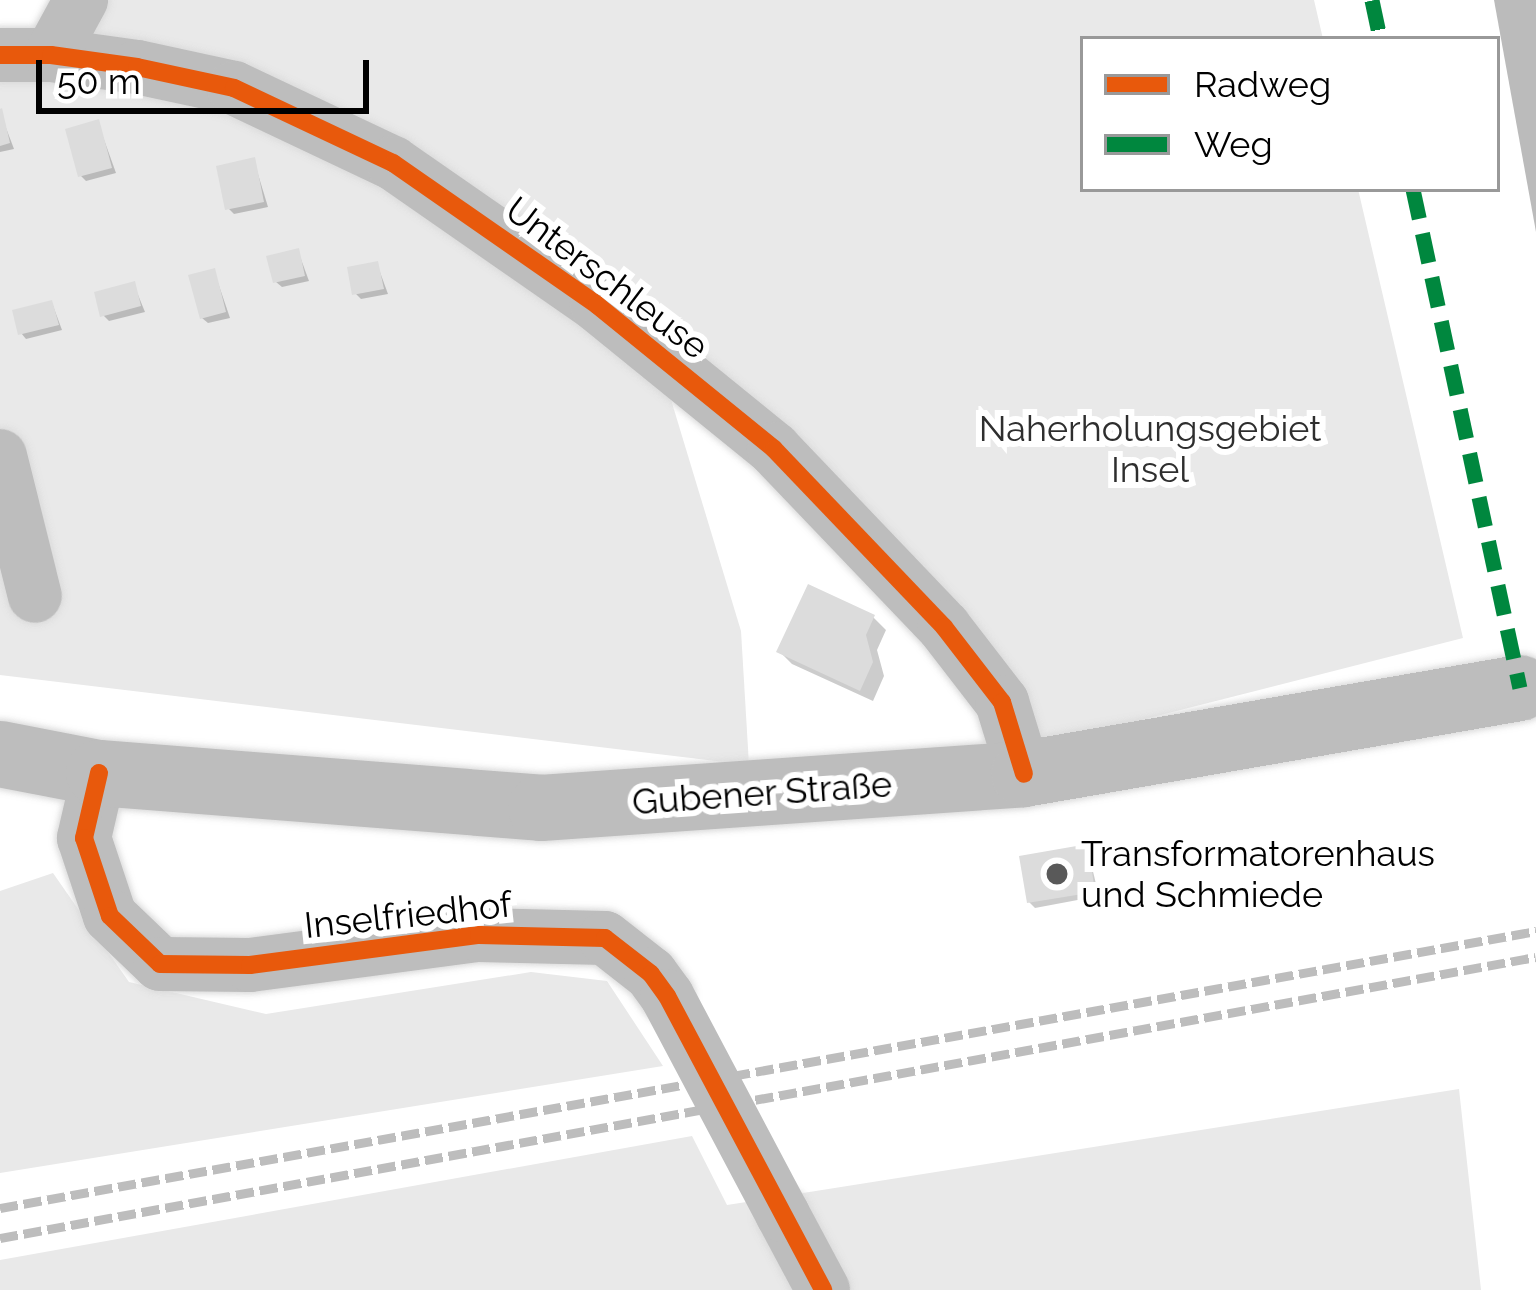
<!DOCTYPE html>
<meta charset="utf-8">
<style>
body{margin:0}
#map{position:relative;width:1536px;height:1290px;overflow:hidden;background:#fff;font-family:Raleway,sans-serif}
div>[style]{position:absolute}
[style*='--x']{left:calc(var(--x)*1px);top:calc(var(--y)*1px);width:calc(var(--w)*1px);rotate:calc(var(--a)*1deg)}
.green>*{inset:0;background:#e9e9e9}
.water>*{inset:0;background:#bbb}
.shadow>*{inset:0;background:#0003}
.building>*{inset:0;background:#dcdcdc}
.roads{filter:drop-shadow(0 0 3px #dbdbdb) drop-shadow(0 0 3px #dbdbdb)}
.minor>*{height:54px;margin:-27px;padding:0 27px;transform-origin:27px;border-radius:27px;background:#bdbdbd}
.major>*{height:66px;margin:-33px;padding:0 33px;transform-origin:33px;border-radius:33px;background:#bdbdbd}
.rail>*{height:9px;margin-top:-4.5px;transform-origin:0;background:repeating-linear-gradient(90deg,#bdbdbd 0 18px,transparent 0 24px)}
.minor-bridge>*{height:54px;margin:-27px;padding:0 27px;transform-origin:27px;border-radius:27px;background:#bdbdbd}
.quiet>*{height:15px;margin-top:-7.5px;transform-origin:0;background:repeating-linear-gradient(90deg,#00873e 0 30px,transparent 0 45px)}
.cycleway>*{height:18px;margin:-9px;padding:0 9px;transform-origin:9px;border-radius:9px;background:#e8590c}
.dots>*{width:33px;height:33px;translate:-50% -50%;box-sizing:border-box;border:6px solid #fff;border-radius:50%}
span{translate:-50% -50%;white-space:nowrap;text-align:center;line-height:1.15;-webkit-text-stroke:12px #fff;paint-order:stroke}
.street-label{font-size:36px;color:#000}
.park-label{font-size:36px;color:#2e2e2e}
.poi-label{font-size:36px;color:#000}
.left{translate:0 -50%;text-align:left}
.legend{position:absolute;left:1080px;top:36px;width:420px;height:156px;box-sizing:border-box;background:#fff;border:3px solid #999;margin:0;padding:15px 21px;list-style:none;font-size:36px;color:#000}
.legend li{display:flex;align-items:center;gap:24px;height:60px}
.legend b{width:60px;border:3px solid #999}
.scale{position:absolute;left:36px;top:60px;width:333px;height:54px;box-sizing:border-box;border:6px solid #000;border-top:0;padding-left:15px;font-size:36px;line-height:42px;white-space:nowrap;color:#000;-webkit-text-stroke:9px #fff;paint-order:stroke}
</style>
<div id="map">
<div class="green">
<div style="clip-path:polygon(96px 0,1314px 0,1323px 39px,1083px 39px,1083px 189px,1358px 189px,1463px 638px,1082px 735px,1038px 753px,1015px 699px,406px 150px,63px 45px)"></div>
<div style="clip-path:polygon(0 67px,139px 78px,390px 176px,669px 393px,741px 631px,749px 765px,0 675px)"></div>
<div style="clip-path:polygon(53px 873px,129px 982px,266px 1014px,531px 972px,607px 981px,663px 1066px,0 1173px,0 891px)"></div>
<div style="clip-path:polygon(1459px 1089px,1481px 1290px,0 1290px,0 1260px,692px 1136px,727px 1205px)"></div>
</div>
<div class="water">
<div style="clip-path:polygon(1494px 0,1536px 0,1536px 232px)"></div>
</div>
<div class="shadow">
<div style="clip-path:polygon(0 112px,14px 149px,0 152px)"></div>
<div style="clip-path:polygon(98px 123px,116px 173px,86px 181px,81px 176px)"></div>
<div style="clip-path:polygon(254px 161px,268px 207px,234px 214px,228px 208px)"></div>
<div style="clip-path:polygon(298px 251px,309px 281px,282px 287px,276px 282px)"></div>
<div style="clip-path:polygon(377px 264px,388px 294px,361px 299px,355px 293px)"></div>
<div style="clip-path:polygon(214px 271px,230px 318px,208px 323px,202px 318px)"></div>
<div style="clip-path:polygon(134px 285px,145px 312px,109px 321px,103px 315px)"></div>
<div style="clip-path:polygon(52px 303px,62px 330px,26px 339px,21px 333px)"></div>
<div style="clip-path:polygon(873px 617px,886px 630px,877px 650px,884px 676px,873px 701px,792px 664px,780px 652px)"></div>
<div style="clip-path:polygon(1087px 847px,1099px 896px,1035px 908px,1029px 902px)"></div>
</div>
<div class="building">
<div style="clip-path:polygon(2px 108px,10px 143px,0 146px,0 109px)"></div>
<div style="clip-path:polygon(99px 119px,112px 168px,78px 177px,65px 129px)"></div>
<div style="clip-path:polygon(255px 157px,264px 202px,225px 210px,216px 166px)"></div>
<div style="clip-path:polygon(299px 248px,305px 276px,273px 283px,266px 256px)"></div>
<div style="clip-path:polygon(378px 261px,384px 289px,352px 295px,347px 267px)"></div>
<div style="clip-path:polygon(215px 268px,226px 312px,200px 319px,188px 275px)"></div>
<div style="clip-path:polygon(135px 281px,141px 306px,100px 317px,94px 292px)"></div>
<div style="clip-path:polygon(52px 300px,59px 325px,18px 335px,12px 310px)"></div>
<div style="clip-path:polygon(808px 584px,875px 615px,866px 635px,873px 662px,860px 691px,776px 652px)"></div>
<div style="clip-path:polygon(1088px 844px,1095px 892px,1027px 903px,1019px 856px)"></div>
</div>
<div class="roads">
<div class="minor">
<div style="--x:0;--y:55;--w:51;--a:0"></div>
<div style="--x:51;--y:55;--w:87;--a:7.9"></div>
<div style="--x:137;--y:67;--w:99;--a:12.2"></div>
<div style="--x:234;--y:88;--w:176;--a:25.3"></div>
<div style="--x:393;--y:163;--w:249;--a:34.8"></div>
<div style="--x:597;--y:305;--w:228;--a:39.1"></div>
<div style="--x:774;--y:449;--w:246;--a:46.3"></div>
<div style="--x:944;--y:627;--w:95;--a:52.3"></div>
<div style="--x:1002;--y:702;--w:75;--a:73"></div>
<div style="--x:51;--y:55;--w:63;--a:-61.4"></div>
<div style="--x:0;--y:456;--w:144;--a:76"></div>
<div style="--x:99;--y:773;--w:67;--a:103"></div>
<div style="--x:84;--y:838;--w:82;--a:71.6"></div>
<div style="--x:110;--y:916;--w:69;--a:43.8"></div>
<div style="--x:160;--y:964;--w:90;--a:0.6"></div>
<div style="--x:250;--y:965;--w:231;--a:-7.5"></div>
<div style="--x:479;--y:935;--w:126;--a:1.4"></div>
<div style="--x:605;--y:938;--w:58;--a:38"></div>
<div style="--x:651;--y:974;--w:27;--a:54"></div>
<div style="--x:783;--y:1215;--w:85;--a:61.9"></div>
</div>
<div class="major">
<div style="--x:0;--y:754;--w:101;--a:10.9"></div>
<div style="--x:99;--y:773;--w:443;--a:4.5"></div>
<div style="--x:541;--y:808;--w:484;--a:-4"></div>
<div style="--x:1024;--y:774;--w:503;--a:-9.84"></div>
</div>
</div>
<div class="rail">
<div style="--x:0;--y:1208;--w:1561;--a:-10.22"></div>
<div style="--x:0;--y:1238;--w:1561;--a:-10.37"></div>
</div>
<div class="minor-bridge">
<div style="--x:667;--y:996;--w:248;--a:62.1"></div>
</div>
<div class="quiet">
<div style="--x:1372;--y:0;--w:40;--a:78"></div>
<div style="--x:1413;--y:189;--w:510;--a:77.9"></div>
</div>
<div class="cycleway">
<div style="--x:0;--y:55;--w:51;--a:0"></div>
<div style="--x:51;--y:55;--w:87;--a:7.9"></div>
<div style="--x:137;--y:67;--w:99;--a:12.2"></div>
<div style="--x:234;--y:88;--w:176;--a:25.3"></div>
<div style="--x:393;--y:163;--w:249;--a:34.8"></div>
<div style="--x:597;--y:305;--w:228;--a:39.1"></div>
<div style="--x:774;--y:449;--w:246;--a:46.3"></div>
<div style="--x:944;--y:627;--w:95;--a:52.3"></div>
<div style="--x:1002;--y:702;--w:75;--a:73"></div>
<div style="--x:99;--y:773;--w:67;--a:103"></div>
<div style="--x:84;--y:838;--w:82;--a:71.6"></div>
<div style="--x:110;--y:916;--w:69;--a:43.8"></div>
<div style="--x:160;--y:964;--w:90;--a:0.6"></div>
<div style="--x:250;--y:965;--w:231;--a:-7.5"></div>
<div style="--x:479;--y:935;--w:126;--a:1.4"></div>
<div style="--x:605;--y:938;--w:58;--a:38"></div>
<div style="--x:651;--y:974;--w:27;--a:54"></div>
<div style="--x:667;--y:996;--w:333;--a:62"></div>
</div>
<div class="dots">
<div style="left:1057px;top:874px;background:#595959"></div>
</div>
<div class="street-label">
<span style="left:607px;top:278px;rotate:37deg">Unterschleuse</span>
<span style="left:762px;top:793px;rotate:-4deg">Gubener Straße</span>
<span style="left:408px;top:915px;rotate:-6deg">Inselfriedhof</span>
</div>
<div class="park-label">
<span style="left:1150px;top:449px">Naherholungsgebiet<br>Insel</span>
</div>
<div class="poi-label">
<span class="left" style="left:1081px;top:874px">Transformatorenhaus<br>und Schmiede</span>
</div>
<ul class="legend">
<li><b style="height:15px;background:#e8590c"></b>Radweg</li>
<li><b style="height:15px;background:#00873e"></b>Weg</li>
</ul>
<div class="scale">50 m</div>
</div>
